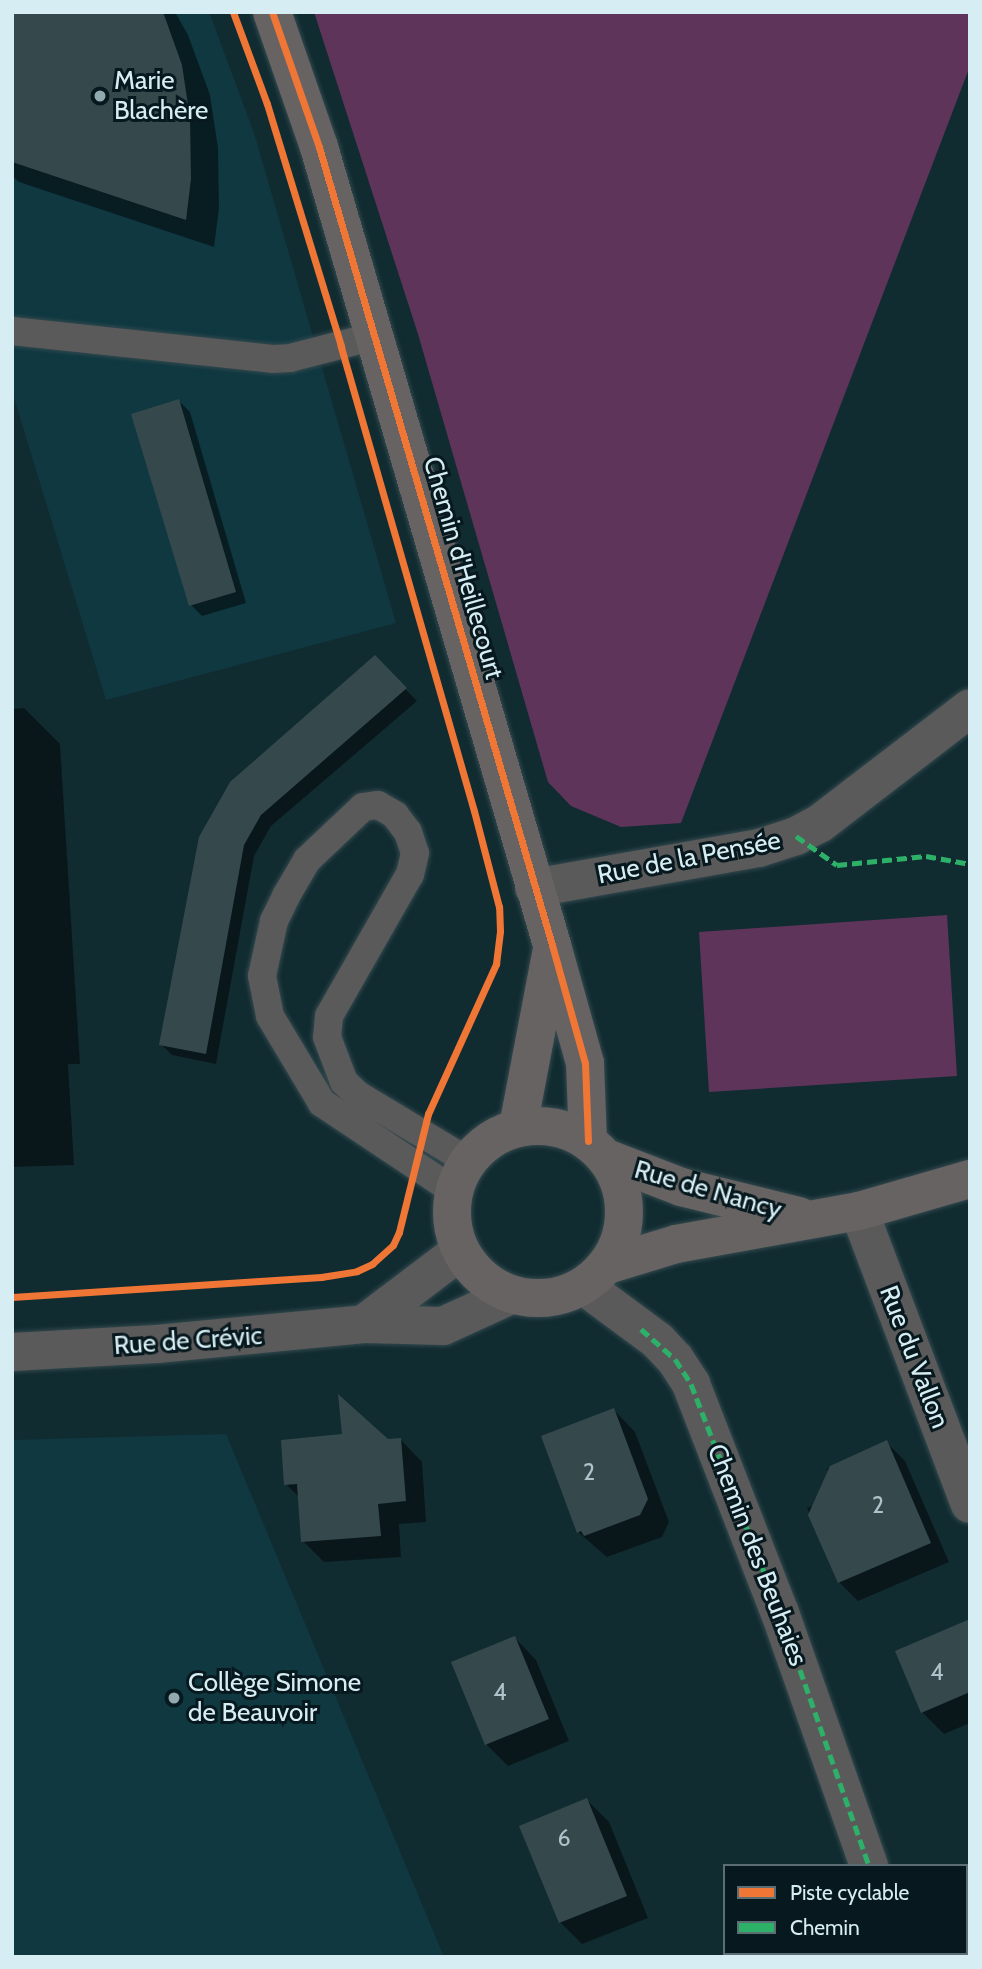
<!DOCTYPE html>
<meta charset="utf-8">
<style>
body{margin:0}
#map{position:relative;width:982px;height:1969px;overflow:hidden;background:#112c31;font-family:Cabin,sans-serif}
div>[style]{position:absolute}
[style*='--x']{left:calc(var(--x)*1px);top:calc(var(--y)*1px);width:calc(var(--w)*1px);rotate:calc(var(--a)*1deg)}
.built>*{inset:0;background:#0f3841}
.green>*{inset:0;background:#5f345a}
.shadow>*{inset:0;background:#0007}
.building>*{inset:0;background:#35494d}
.roads{filter:drop-shadow(0 0 2px #33494e) drop-shadow(0 0 2px #33494e)}
.lane>*{height:28px;margin:-14px;padding:0 14px;transform-origin:14px;border-radius:14px;background:#5b5a5a}
.street>*{height:38px;margin:-19px;padding:0 19px;transform-origin:19px;border-radius:19px;background:#5b5a5a}
.secondary>*{height:38px;margin:-19px;padding:0 19px;transform-origin:19px;border-radius:19px;background:#666362}
.secondary>.ring{margin:-19px;padding:0;box-sizing:content-box;background:none;border:38px solid #666362;border-radius:50%}
.quiet>*{height:5px;margin-top:-2.5px;transform-origin:0;background:repeating-linear-gradient(90deg,#2db169 0 10px,transparent 0 15px)}
.cycleway>*{height:7px;margin:-3.5px;padding:0 3.5px;transform-origin:3.5px;border-radius:3.5px;background:#f07635}
.dots>*{width:19px;height:19px;translate:-50% -50%;box-sizing:border-box;border:4px solid #07191e;border-radius:50%}
span{translate:-50% -50%;white-space:nowrap;text-align:center;line-height:1.15;-webkit-text-stroke:6px #07191e;paint-order:stroke}
.number-label{font-size:23px;color:#aec4ca}
.number-label span{-webkit-text-stroke-width:0}
.poi-label{font-size:26px;color:#d6edf3}
.left{translate:0 -50%;text-align:left}
.street-label{font-size:26px;color:#d6edf3}
.frame{position:absolute;inset:0;border:14px solid #d6edf3;pointer-events:none}
.legend{position:absolute;left:723px;top:1864px;width:245px;height:91px;box-sizing:border-box;background:#07191e;border:2px solid #5a6e73;margin:0;padding:9px 12px;list-style:none;font-size:21px;color:#d6edf3}
.legend li{display:flex;align-items:center;gap:14px;height:35px}
.legend b{width:35px;border:2px solid #5a6e73}
</style>
<div id="map">
<div class="built">
<div style="clip-path:polygon(12px 12px,209px 12px,254px 133px,396px 623px,106px 700px,12px 391px)"></div>
<div style="clip-path:polygon(226px 1434px,444px 1957px,12px 1957px,12px 1440px)"></div>
</div>
<div class="green">
<div style="clip-path:polygon(314px 12px,970px 12px,970px 66px,681px 823px,621px 827px,571px 806px,548px 782px,418px 334px)"></div>
<div style="clip-path:polygon(947px 915px,957px 1076px,709px 1092px,699px 932px)"></div>
</div>
<div class="shadow">
<div style="clip-path:polygon(12px 12px,175px 12px,188px 35px,210px 95px,218px 148px,219px 208px,214px 247px,19px 182px,12px 176px)"></div>
<div style="clip-path:polygon(179px 401px,190px 412px,246px 603px,202px 616px,191px 605px)"></div>
<div style="clip-path:polygon(375px 658px,417px 701px,271px 826px,254px 856px,216px 1064px,172px 1055px,161px 1044px,200px 838px)"></div>
<div style="clip-path:polygon(24px 708px,60px 744px,80px 1064px,68px 1064px,74px 1165px,12px 1167px,12px 709px)"></div>
<div style="clip-path:polygon(614px 1410px,635px 1432px,669px 1522px,662px 1537px,607px 1557px,578px 1532px)"></div>
<div style="clip-path:polygon(401px 1440px,422px 1462px,426px 1522px,399px 1524px,401px 1557px,324px 1562px,303px 1541px,300px 1498px,286px 1484px,388px 1441px)"></div>
<div style="clip-path:polygon(886px 1442px,905px 1461px,949px 1562px,858px 1601px,839px 1582px,807px 1508px,838px 1495px,827px 1469px)"></div>
<div style="clip-path:polygon(970px 1621px,970px 1723px,944px 1734px,922px 1712px)"></div>
<div style="clip-path:polygon(515px 1638px,536px 1660px,569px 1741px,508px 1766px,486px 1744px)"></div>
<div style="clip-path:polygon(587px 1800px,609px 1822px,648px 1918px,582px 1944px,560px 1922px)"></div>
</div>
<div class="building">
<div style="clip-path:polygon(12px 12px,163px 12px,182px 65px,190px 118px,191px 179px,186px 220px,12px 162px)"></div>
<div style="clip-path:polygon(179px 399px,236px 592px,189px 606px,131px 414px)"></div>
<div style="clip-path:polygon(375px 655px,407px 688px,261px 815px,244px 845px,206px 1054px,159px 1045px,199px 837px,230px 782px)"></div>
<div style="clip-path:polygon(338px 1394px,388px 1439px,401px 1438px,406px 1501px,378px 1504px,381px 1536px,301px 1542px,297px 1484px,284px 1485px,281px 1440px,342px 1434px)"></div>
<div style="clip-path:polygon(614px 1408px,648px 1499px,640px 1515px,584px 1536px,581px 1531px,577px 1533px,541px 1436px)"></div>
<div style="clip-path:polygon(887px 1440px,931px 1543px,838px 1583px,808px 1515px,830px 1466px)"></div>
<div style="clip-path:polygon(970px 1619px,970px 1692px,921px 1713px,895px 1651px)"></div>
<div style="clip-path:polygon(515px 1636px,549px 1719px,485px 1745px,451px 1662px)"></div>
<div style="clip-path:polygon(587px 1798px,627px 1896px,559px 1923px,519px 1826px)"></div>
</div>
<div class="roads">
<div class="lane">
<div style="--x:12;--y:331;--w:262;--a:6.1"></div>
<div style="--x:273;--y:359;--w:17;--a:-3"></div>
<div style="--x:290;--y:358;--w:88;--a:-14.5"></div>
<div style="--x:454;--y:1191;--w:159;--a:-146.3"></div>
<div style="--x:322;--y:1103;--w:101;--a:-120.9"></div>
<div style="--x:270;--y:1016;--w:41;--a:-101.3"></div>
<div style="--x:262;--y:976;--w:56;--a:-77.7"></div>
<div style="--x:274;--y:921;--w:28;--a:-64"></div>
<div style="--x:286;--y:896;--w:42;--a:-59.7"></div>
<div style="--x:307;--y:860;--w:77;--a:-43.4"></div>
<div style="--x:363;--y:807;--w:15;--a:-8"></div>
<div style="--x:378;--y:805;--w:20;--a:30"></div>
<div style="--x:395;--y:815;--w:21;--a:53"></div>
<div style="--x:408;--y:832;--w:22;--a:72"></div>
<div style="--x:415;--y:853;--w:22;--a:103"></div>
<div style="--x:410;--y:874;--w:163;--a:119.7"></div>
<div style="--x:329;--y:1016;--w:21;--a:95"></div>
<div style="--x:327;--y:1037;--w:48;--a:69.3"></div>
<div style="--x:344;--y:1082;--w:19;--a:43"></div>
<div style="--x:358;--y:1095;--w:128;--a:31"></div>
</div>
<div class="street">
<div style="--x:534;--y:888;--w:229;--a:-10.1"></div>
<div style="--x:759;--y:848;--w:39;--a:-18"></div>
<div style="--x:796;--y:836;--w:26;--a:-28"></div>
<div style="--x:819;--y:824;--w:190;--a:-37.5"></div>
<div style="--x:859;--y:1211;--w:313;--a:69.3"></div>
<div style="--x:584;--y:1286;--w:92;--a:36.6"></div>
<div style="--x:658;--y:1341;--w:25;--a:47"></div>
<div style="--x:675;--y:1359;--w:30;--a:57"></div>
<div style="--x:691;--y:1384;--w:246;--a:68.8"></div>
<div style="--x:780;--y:1613;--w:268;--a:70.6"></div>
<div style="--x:364;--y:1324;--w:121;--a:-37.2"></div>
<div style="--x:12;--y:1352;--w:145;--a:-3.2"></div>
<div style="--x:157;--y:1344;--w:208;--a:-5.5"></div>
<div style="--x:364;--y:1324;--w:79;--a:1.5"></div>
<div style="--x:443;--y:1326;--w:75;--a:-24.5"></div>
<div style="--x:898;--y:1953;--w:4;--a:63"></div>
</div>
<div class="secondary">
<div style="--x:272;--y:12;--w:143;--a:70.8"></div>
<div style="--x:319;--y:147;--w:831;--a:73.72"></div>
<div style="--x:552;--y:945;--w:123;--a:74.4"></div>
<div style="--x:585;--y:1063;--w:78;--a:87.8"></div>
<div class="ring" style="left:452px;top:1126px;width:134px;height:134px"></div>
<div style="--x:518;--y:1127;--w:176;--a:-79.2"></div>
<div style="--x:606;--y:1158;--w:80;--a:21.1"></div>
<div style="--x:681;--y:1187;--w:122;--a:13.8"></div>
<div style="--x:607;--y:1265;--w:72;--a:-16.9"></div>
<div style="--x:676;--y:1244;--w:186;--a:-10.2"></div>
<div style="--x:859;--y:1211;--w:116;--a:-16.1"></div>
</div>
</div>
<div class="quiet">
<div style="--x:796;--y:836;--w:50;--a:35.3"></div>
<div style="--x:837;--y:865;--w:89;--a:-5.8"></div>
<div style="--x:926;--y:856;--w:45;--a:10.3"></div>
<div style="--x:641;--y:1329;--w:45;--a:41.4"></div>
<div style="--x:675;--y:1359;--w:30;--a:57"></div>
<div style="--x:691;--y:1384;--w:246;--a:68.8"></div>
<div style="--x:780;--y:1613;--w:268;--a:70.6"></div>
<div style="--x:898;--y:1953;--w:4;--a:63"></div>
</div>
<div class="cycleway">
<div style="--x:272;--y:12;--w:143;--a:70.8"></div>
<div style="--x:319;--y:147;--w:831;--a:73.72"></div>
<div style="--x:552;--y:945;--w:123;--a:74.4"></div>
<div style="--x:585;--y:1063;--w:78;--a:87.8"></div>
<div style="--x:12;--y:1297;--w:310;--a:-3.7"></div>
<div style="--x:321;--y:1277;--w:36;--a:-9"></div>
<div style="--x:357;--y:1271;--w:17;--a:-25"></div>
<div style="--x:372;--y:1264;--w:28;--a:-42"></div>
<div style="--x:393;--y:1245;--w:14;--a:-65"></div>
<div style="--x:399;--y:1232;--w:122;--a:-76.2"></div>
<div style="--x:428;--y:1114;--w:165;--a:-65.6"></div>
<div style="--x:496;--y:964;--w:33;--a:-83"></div>
<div style="--x:500;--y:931;--w:24;--a:-92"></div>
<div style="--x:499;--y:907;--w:99;--a:-104.6"></div>
<div style="--x:474;--y:811;--w:484;--a:-106"></div>
<div style="--x:341;--y:346;--w:253;--a:-107"></div>
<div style="--x:267;--y:104;--w:98;--a:-110.3"></div>
</div>
<div class="dots">
<div style="left:100px;top:96px;background:#91a9af"></div>
<div style="left:174px;top:1698px;background:#91a9af"></div>
</div>
<div class="number-label">
<span style="left:589px;top:1472px">2</span>
<span style="left:878px;top:1505px">2</span>
<span style="left:937px;top:1672px">4</span>
<span style="left:500px;top:1692px">4</span>
<span style="left:564px;top:1838px">6</span>
</div>
<div class="poi-label">
<span class="left" style="left:114px;top:96px">Marie<br>Blachère</span>
<span class="left" style="left:188px;top:1698px">Collège Simone<br>de Beauvoir</span>
</div>
<div class="street-label">
<span style="left:463px;top:568px;rotate:74deg">Chemin d'Heillecourt</span>
<span style="left:689px;top:858px;rotate:-11deg">Rue de la Pensée</span>
<span style="left:708px;top:1190px;rotate:16deg">Rue de Nancy</span>
<span style="left:188px;top:1341px;rotate:-4deg">Rue de Crévic</span>
<span style="left:914px;top:1357px;rotate:69deg">Rue du Vallon</span>
<span style="left:757px;top:1555px;rotate:69deg">Chemin des Beuhaies</span>
</div>
<div class="frame"></div>
<ul class="legend">
<li><b style="height:9px;background:#f07635"></b>Piste cyclable</li>
<li><b style="height:9px;background:#2db169"></b>Chemin</li>
</ul>
</div>
